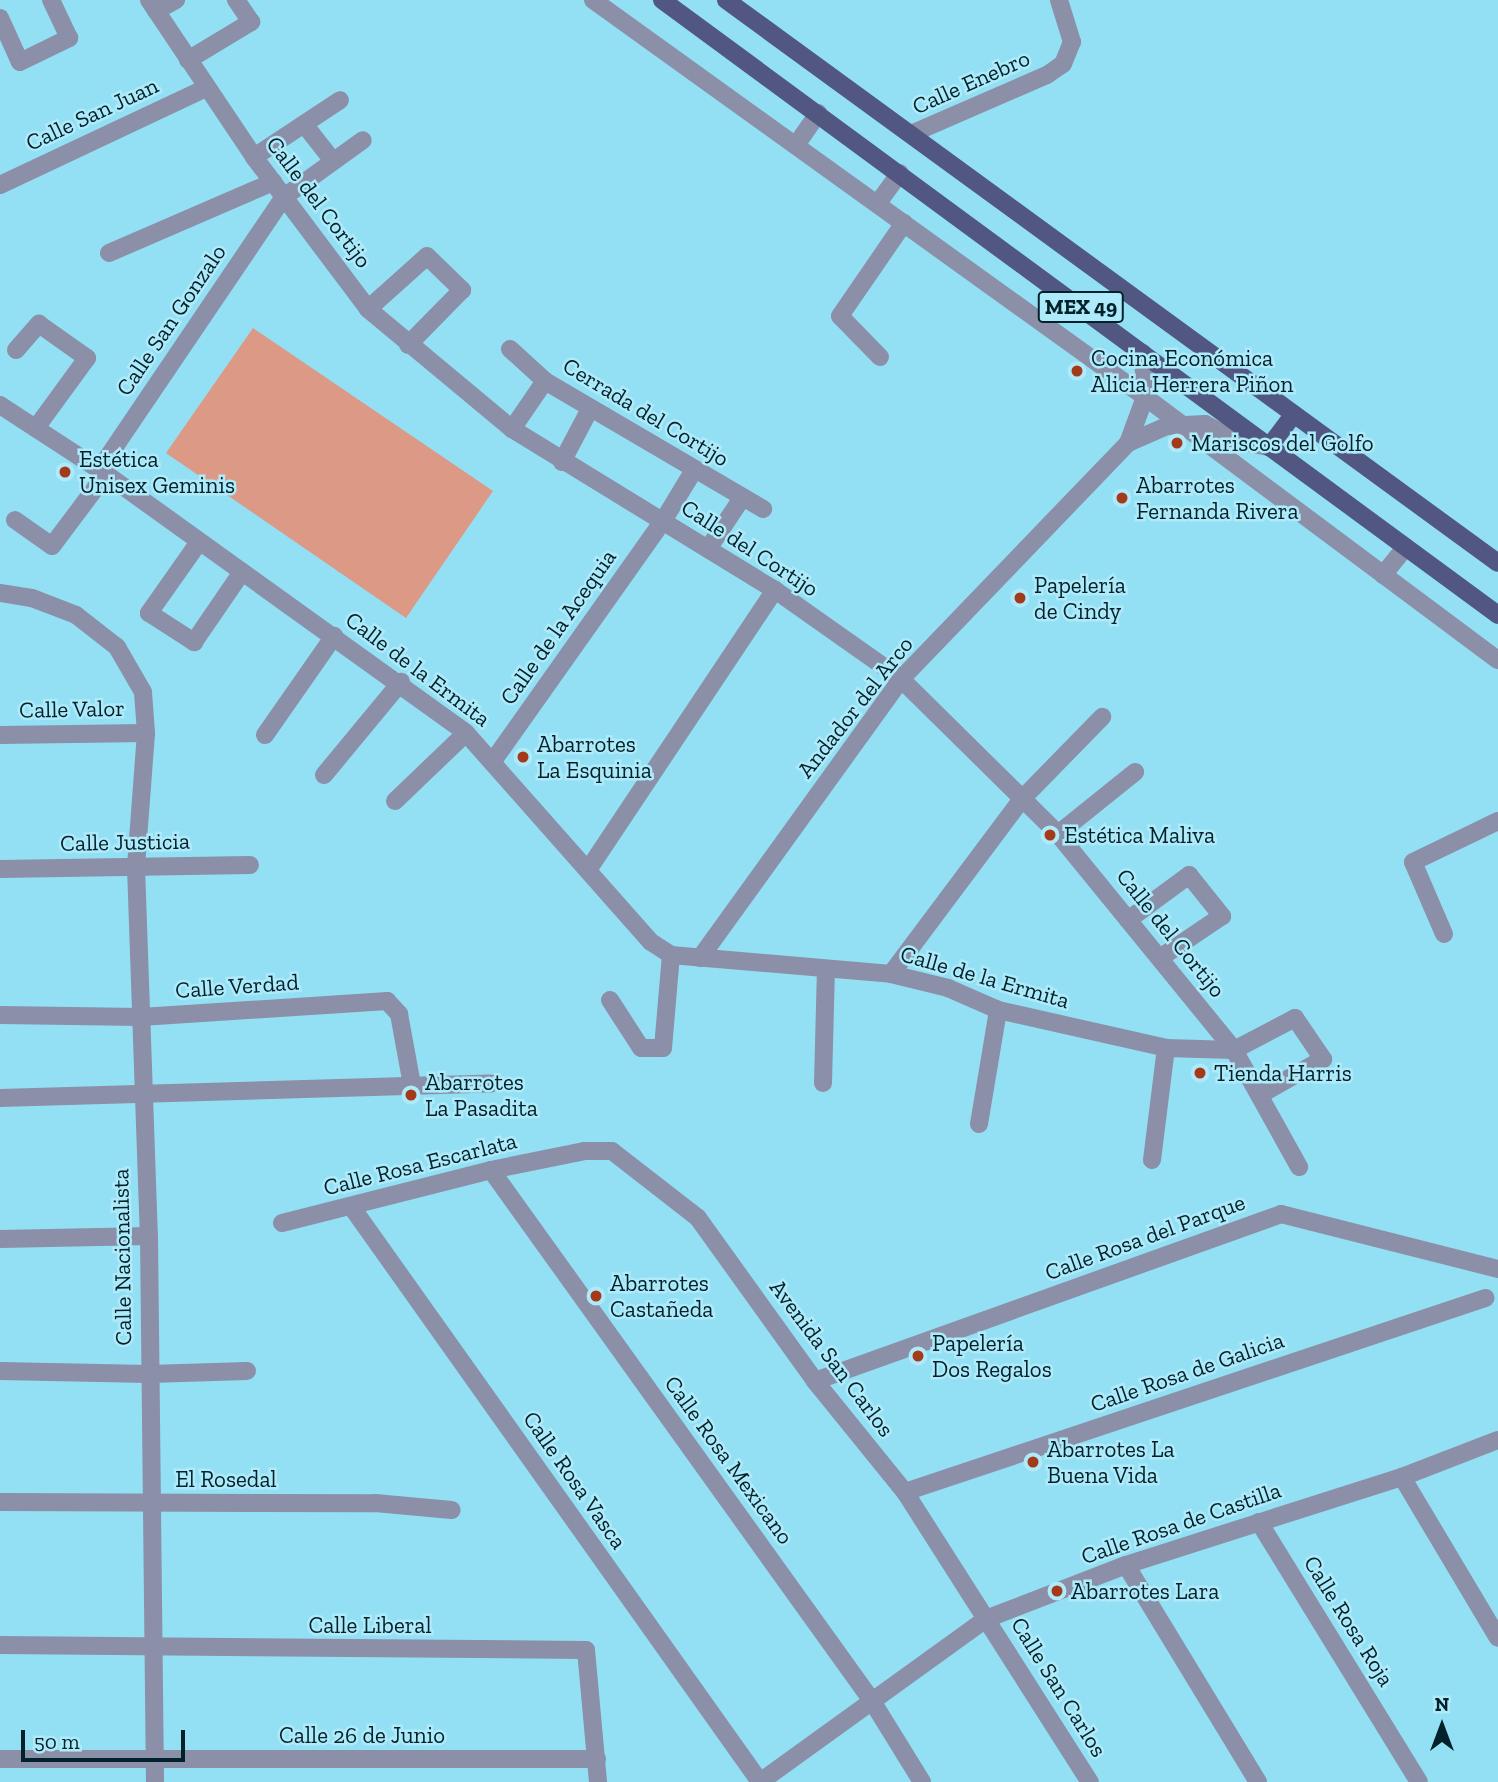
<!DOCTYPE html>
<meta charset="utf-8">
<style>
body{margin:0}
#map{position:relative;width:1498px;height:1782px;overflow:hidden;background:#93dff4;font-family:"Zilla Slab",serif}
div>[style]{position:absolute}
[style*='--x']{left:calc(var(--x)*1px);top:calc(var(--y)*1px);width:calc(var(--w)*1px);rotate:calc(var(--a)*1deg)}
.green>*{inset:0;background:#dc9986}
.minor>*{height:18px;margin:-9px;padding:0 9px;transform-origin:9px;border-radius:9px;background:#8b8fa7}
.major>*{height:18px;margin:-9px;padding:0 9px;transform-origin:9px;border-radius:9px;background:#515781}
.dots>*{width:19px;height:19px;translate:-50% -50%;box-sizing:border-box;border:4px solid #afeafa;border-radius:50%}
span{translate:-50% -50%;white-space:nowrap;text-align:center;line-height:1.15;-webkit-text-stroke:5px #afeafa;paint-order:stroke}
.shield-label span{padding:2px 5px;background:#afeafa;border:2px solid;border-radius:5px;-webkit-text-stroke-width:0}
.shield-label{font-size:21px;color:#01222a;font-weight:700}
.street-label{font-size:23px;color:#01222a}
.poi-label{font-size:23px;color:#01222a}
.left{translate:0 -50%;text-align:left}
.north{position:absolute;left:1407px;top:1691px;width:70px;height:70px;-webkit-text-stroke:5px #afeafa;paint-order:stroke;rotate:0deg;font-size:19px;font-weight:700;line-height:28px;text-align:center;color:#01222a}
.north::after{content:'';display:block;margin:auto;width:24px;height:32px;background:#01222a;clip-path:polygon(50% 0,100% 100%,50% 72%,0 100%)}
.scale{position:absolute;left:21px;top:1730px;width:164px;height:32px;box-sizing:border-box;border:4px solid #01222a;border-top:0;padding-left:9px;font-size:21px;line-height:24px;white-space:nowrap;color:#01222a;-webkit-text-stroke:5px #afeafa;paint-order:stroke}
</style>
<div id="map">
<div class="green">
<div style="clip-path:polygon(253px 328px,493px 491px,406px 618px,166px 453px)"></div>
</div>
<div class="minor">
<div style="--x:149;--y:0;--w:189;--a:56.2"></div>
<div style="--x:254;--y:157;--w:190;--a:53.1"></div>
<div style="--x:368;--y:309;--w:187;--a:39.8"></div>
<div style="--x:512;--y:429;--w:308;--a:31.5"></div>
<div style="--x:775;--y:590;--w:154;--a:35.2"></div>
<div style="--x:901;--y:679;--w:221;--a:44.6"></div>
<div style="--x:1058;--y:834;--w:279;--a:50.8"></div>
<div style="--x:1234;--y:1050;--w:134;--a:60.9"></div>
<div style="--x:593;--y:0;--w:680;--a:35.72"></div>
<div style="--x:1145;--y:397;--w:440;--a:36.7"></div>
<div style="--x:156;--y:11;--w:23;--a:-29"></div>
<div style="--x:0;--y:18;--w:48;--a:65.6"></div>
<div style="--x:20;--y:62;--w:55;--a:-26.1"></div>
<div style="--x:69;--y:38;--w:42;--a:-115.3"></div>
<div style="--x:188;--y:60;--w:74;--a:-31.1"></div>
<div style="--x:251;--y:22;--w:27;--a:-124"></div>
<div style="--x:304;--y:124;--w:47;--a:51.9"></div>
<div style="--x:911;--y:134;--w:148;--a:-23.5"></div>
<div style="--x:1047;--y:75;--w:19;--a:-35"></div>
<div style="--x:1063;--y:64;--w:24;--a:-68"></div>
<div style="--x:1072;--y:42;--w:44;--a:-107.2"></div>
<div style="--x:796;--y:145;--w:39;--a:-55"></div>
<div style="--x:254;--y:157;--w:103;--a:-33.5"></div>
<div style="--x:0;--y:185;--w:228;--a:-25.2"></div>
<div style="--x:878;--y:203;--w:37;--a:-54"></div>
<div style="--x:109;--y:253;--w:179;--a:-23.4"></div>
<div style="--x:368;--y:309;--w:79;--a:-41.9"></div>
<div style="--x:427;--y:256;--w:49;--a:44.2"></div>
<div style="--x:462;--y:290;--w:77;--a:134.5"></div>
<div style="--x:510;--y:349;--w:47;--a:42.4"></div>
<div style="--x:545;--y:381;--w:253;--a:30.4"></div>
<div style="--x:16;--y:350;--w:35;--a:-49"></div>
<div style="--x:39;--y:324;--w:59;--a:35.3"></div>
<div style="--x:87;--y:358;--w:87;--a:126.1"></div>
<div style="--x:880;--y:357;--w:57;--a:-134.3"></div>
<div style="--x:840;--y:316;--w:113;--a:-55.5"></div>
<div style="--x:0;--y:405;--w:126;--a:33.1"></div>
<div style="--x:106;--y:474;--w:443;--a:35.7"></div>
<div style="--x:466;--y:733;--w:279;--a:48.5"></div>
<div style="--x:651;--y:942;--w:24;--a:33"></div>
<div style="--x:671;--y:955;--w:221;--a:4.9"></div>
<div style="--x:891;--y:974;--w:59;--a:13.8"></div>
<div style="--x:948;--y:988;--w:55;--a:23.7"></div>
<div style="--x:998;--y:1010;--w:172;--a:12.7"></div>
<div style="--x:1166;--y:1048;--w:68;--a:1.7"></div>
<div style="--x:1234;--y:1050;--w:69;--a:-27.7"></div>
<div style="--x:1295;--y:1018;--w:50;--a:55.7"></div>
<div style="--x:1323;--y:1059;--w:73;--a:150.3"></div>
<div style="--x:512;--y:429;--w:58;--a:-55.5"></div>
<div style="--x:1128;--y:443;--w:43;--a:-23.6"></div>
<div style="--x:1167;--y:426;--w:38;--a:-3"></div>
<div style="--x:1205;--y:424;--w:34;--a:28"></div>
<div style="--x:1235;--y:440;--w:35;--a:12"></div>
<div style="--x:562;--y:462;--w:60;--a:-62.2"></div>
<div style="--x:99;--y:470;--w:330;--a:-55.9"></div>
<div style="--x:284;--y:197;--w:97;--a:-35.8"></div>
<div style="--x:15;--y:520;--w:45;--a:35.1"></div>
<div style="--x:52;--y:546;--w:90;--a:-53.1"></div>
<div style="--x:199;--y:542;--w:87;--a:125.2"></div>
<div style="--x:149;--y:613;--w:54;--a:32.8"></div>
<div style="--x:194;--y:642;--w:85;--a:-55.6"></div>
<div style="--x:708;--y:549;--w:61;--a:-56.3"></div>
<div style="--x:1383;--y:575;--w:36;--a:-51"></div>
<div style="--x:0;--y:593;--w:32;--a:9"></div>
<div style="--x:32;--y:598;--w:47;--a:21.1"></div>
<div style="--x:76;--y:615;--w:52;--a:38"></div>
<div style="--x:117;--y:647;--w:52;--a:60"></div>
<div style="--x:143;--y:692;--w:41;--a:85.8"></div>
<div style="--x:146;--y:733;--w:134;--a:94.3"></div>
<div style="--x:136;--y:867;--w:369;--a:88"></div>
<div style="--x:149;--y:1236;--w:546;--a:89.37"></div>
<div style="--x:0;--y:735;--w:146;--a:-0.8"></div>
<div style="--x:265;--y:735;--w:121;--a:-55.1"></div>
<div style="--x:493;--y:761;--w:294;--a:-54.7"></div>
<div style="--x:663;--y:521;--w:60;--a:-58.7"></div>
<div style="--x:324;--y:775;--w:121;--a:-50.4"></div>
<div style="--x:395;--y:801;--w:98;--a:-43.8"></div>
<div style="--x:1058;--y:834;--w:99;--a:-38.8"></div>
<div style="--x:0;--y:869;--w:250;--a:-0.9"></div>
<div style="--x:588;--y:870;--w:337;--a:-56.3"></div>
<div style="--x:1128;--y:920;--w:76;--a:-36.4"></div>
<div style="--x:1189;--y:875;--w:53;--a:51.2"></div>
<div style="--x:1222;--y:916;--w:75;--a:145.9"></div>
<div style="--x:1444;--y:934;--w:78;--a:-113.3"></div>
<div style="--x:1413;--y:862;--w:94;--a:-25.8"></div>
<div style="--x:700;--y:958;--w:344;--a:-54.2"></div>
<div style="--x:901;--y:679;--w:327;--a:-46.1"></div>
<div style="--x:1128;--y:443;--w:49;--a:-69.7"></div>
<div style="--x:1145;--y:397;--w:44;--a:-92.6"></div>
<div style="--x:891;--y:974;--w:219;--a:-53.2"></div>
<div style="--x:1022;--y:799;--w:115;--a:-45.7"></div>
<div style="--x:610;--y:1000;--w:57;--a:57.1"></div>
<div style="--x:641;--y:1048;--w:22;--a:0"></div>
<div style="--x:663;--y:1048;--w:93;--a:-85.1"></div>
<div style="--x:0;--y:1015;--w:141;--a:0.8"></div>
<div style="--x:141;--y:1017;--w:247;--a:-3.7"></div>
<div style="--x:387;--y:1001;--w:18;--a:47"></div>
<div style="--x:399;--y:1014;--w:72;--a:79.6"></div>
<div style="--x:823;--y:1083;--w:114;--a:-88.5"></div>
<div style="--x:0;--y:1098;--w:491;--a:-1.7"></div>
<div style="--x:979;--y:1124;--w:116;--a:-80.5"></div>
<div style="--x:1152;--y:1160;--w:113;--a:-82.9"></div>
<div style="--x:491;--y:1170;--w:654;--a:54.34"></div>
<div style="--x:872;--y:1701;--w:95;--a:58.3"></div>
<div style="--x:351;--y:1206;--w:706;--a:54.62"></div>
<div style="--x:282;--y:1223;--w:216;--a:-14.2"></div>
<div style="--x:491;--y:1170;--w:95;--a:-11.5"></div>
<div style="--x:584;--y:1151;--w:28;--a:0"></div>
<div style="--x:612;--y:1151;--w:109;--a:37.9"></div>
<div style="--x:698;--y:1218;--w:201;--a:54.3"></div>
<div style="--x:815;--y:1381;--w:143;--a:51"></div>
<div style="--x:905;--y:1492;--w:344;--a:57.5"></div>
<div style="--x:0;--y:1239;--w:149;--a:-1.2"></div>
<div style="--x:0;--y:1371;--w:149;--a:1.2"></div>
<div style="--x:149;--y:1374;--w:98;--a:-1.8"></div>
<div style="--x:815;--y:1381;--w:495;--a:-19.7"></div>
<div style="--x:1281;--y:1214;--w:224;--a:14.2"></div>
<div style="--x:1402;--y:1477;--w:187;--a:59.2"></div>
<div style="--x:905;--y:1492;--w:612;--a:-18.49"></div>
<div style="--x:0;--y:1502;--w:375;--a:0.2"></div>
<div style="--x:375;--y:1503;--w:77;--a:5.2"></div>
<div style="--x:1259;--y:1522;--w:305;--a:58.4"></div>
<div style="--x:1126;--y:1565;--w:254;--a:58.7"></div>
<div style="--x:0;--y:1645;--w:586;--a:0.49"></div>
<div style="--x:586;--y:1650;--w:133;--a:84.8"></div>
<div style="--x:0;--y:1759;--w:597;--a:0"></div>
<div style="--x:760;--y:1782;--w:279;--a:-35.8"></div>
<div style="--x:986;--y:1619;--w:150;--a:-21.1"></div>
<div style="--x:1126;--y:1565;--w:290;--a:-17.7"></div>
<div style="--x:1402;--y:1477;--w:103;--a:-21.1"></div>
</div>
<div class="major">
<div style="--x:662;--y:0;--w:1038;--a:36.34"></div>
<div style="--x:726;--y:0;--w:955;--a:36.1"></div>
<div style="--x:1269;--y:447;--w:41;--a:-52.9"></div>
</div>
<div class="dots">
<div style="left:1077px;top:371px;background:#a33b1a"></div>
<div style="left:1177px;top:443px;background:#a33b1a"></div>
<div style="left:65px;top:472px;background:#a33b1a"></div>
<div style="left:1122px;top:498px;background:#a33b1a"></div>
<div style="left:1020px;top:598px;background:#a33b1a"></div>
<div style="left:523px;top:757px;background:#a33b1a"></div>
<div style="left:1050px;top:835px;background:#a33b1a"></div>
<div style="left:1200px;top:1073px;background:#a33b1a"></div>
<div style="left:411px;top:1095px;background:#a33b1a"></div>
<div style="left:596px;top:1296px;background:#a33b1a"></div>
<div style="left:918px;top:1356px;background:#a33b1a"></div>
<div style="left:1033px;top:1462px;background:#a33b1a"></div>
<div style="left:1057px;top:1591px;background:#a33b1a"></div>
</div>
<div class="shield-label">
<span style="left:1081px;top:307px">MEX 49</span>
</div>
<div class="street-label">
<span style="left:971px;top:82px;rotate:-24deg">Calle Enebro</span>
<span style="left:92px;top:114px;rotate:-25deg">Calle San Juan</span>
<span style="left:319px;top:202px;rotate:53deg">Calle del Cortijo</span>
<span style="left:171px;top:320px;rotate:-56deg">Calle San Gonzalo</span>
<span style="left:646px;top:412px;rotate:31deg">Cerrada del Cortijo</span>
<span style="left:750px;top:548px;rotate:33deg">Calle del Cortijo</span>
<span style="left:558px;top:627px;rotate:-55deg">Calle de la Acequia</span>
<span style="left:418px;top:669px;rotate:37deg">Calle de la Ermita</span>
<span style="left:855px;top:707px;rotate:-52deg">Andador del Arco</span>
<span style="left:72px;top:709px;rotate:-1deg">Calle Valor</span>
<span style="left:125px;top:842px;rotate:-1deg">Calle Justicia</span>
<span style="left:1171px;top:933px;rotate:51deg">Calle del Cortijo</span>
<span style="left:985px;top:977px;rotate:16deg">Calle de la Ermita</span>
<span style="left:237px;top:986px;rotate:-4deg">Calle Verdad</span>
<span style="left:420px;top:1164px;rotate:-14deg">Calle Rosa Escarlata</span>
<span style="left:1145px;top:1237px;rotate:-20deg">Calle Rosa del Parque</span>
<span style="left:122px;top:1257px;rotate:-91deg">Calle Nacionalista</span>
<span style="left:832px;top:1358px;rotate:53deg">Avenida San Carlos</span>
<span style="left:1187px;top:1372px;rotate:-19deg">Calle Rosa de Galicia</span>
<span style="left:729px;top:1460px;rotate:54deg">Calle Rosa Mexicano</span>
<span style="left:226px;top:1479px">El Rosedal</span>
<span style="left:575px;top:1480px;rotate:55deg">Calle Rosa Vasca</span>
<span style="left:1181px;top:1523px;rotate:-19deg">Calle Rosa de Castilla</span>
<span style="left:1349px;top:1621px;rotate:58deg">Calle Rosa Roja</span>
<span style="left:370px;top:1625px">Calle Liberal</span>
<span style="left:1059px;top:1687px;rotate:58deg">Calle San Carlos</span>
<span style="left:362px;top:1735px">Calle 26 de Junio</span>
</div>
<div class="poi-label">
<span class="left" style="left:1091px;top:371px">Cocina Económica<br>Alicia Herrera Piñon</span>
<span class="left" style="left:1191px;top:443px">Mariscos del Golfo</span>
<span class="left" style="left:79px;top:472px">Estética<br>Unisex Geminis</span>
<span class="left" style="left:1136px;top:498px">Abarrotes<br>Fernanda Rivera</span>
<span class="left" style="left:1034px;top:598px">Papelería<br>de Cindy</span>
<span class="left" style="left:537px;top:757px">Abarrotes<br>La Esquinia</span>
<span class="left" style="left:1064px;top:835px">Estética Maliva</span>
<span class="left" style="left:1214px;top:1073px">Tienda Harris</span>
<span class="left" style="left:425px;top:1095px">Abarrotes<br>La Pasadita</span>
<span class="left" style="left:610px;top:1296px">Abarrotes<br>Castañeda</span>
<span class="left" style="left:932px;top:1356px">Papelería<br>Dos Regalos</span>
<span class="left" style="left:1047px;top:1462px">Abarrotes La<br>Buena Vida</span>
<span class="left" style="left:1071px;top:1591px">Abarrotes Lara</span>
</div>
<div class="north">N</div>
<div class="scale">50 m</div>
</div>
